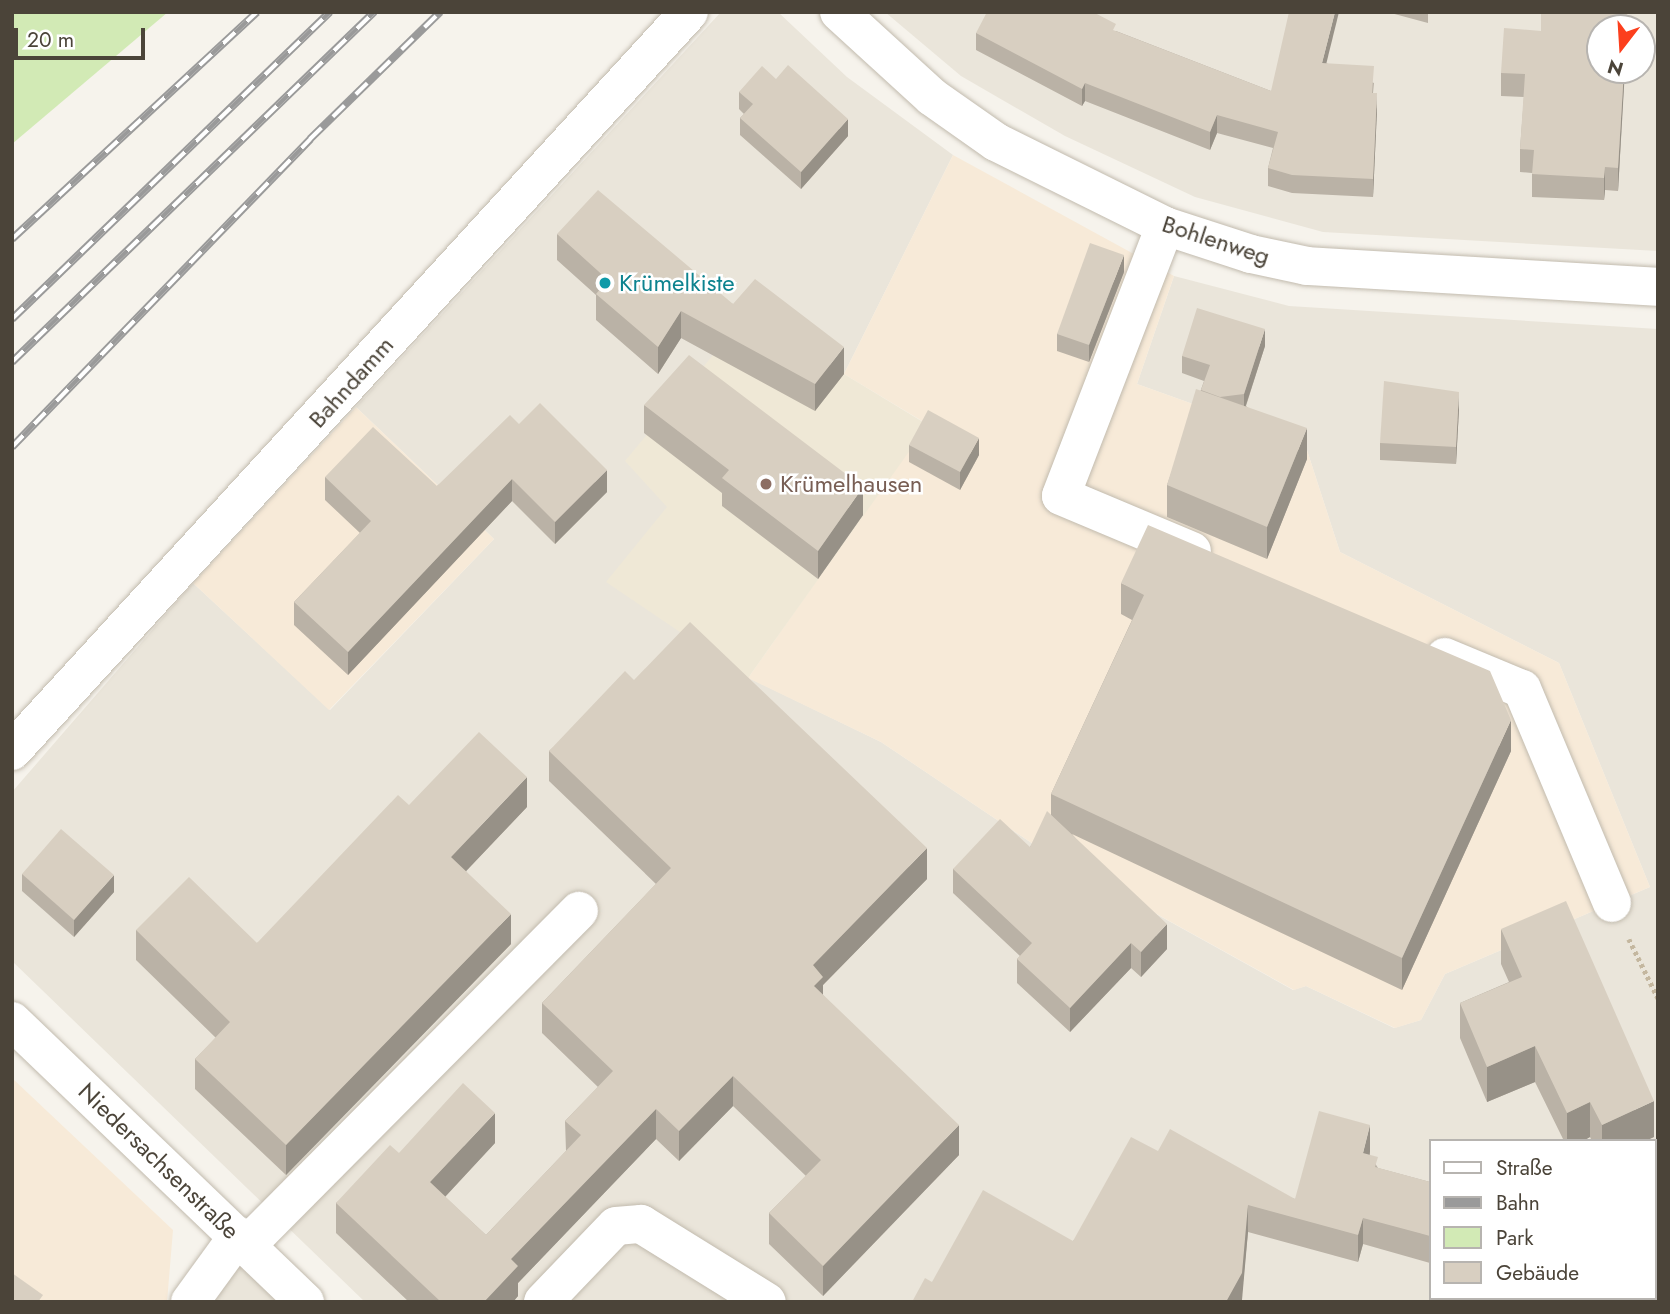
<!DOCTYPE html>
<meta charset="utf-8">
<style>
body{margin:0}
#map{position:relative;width:1670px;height:1314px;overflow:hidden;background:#f6f3ec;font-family:Jost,sans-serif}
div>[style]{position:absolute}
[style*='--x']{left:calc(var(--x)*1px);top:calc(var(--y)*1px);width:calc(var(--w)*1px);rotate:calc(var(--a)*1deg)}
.residential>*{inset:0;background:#eae5da}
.commercial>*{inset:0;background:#f7ead8}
.education>*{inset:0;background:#efe8d6}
.green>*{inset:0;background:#d2eab5}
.path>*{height:4.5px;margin-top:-2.25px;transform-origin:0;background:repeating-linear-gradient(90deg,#c4b79f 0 3.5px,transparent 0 7px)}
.roads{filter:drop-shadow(0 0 2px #c2bbae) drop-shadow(0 0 2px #c2bbae)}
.minor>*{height:38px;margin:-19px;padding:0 19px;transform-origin:19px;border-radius:19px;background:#fff}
.rail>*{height:8px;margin-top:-4px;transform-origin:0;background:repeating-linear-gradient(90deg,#fff 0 16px,#9a9a9a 0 32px);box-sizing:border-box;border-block:2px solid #9a9a9a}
.wall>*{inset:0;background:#bab2a6}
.shaded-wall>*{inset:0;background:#979187}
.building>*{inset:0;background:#d8cfc1}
.dots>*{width:19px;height:19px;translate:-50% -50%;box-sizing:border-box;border:4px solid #fff;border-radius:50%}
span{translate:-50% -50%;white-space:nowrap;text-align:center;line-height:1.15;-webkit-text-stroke:5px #fff;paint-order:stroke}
.street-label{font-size:24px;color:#4b4439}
.culture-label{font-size:24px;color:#0d838f}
.left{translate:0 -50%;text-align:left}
.education-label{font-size:24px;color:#785e54}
.frame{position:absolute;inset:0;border:14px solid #4b4439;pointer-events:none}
.legend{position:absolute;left:1429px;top:1139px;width:228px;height:161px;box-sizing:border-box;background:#fff;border:2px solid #b7b4b0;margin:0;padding:9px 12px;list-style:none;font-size:21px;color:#4b4439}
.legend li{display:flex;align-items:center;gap:14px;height:35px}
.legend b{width:35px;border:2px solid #b7b4b0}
.north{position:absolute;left:1586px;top:14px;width:70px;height:70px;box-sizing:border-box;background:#fff;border:2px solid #b7b4b0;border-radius:50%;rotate:197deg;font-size:19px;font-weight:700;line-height:28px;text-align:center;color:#4b4439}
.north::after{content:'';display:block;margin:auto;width:24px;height:32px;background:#fc3f1d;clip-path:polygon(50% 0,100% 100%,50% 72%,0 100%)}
.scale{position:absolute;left:14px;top:28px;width:131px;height:32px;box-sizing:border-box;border:4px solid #4b4439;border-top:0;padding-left:9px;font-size:21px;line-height:24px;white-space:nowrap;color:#4b4439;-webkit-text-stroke:5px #fff;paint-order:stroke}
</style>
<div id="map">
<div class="residential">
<div style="clip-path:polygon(evenodd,721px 12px,778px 12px,847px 77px,953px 155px,844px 374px,749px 678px,881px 742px,1048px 854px,1293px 990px,1306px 986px,1394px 1028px,1421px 1020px,1445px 974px,1650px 887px,1559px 663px,1340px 552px,1305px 444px,1137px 384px,1174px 276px,1289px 306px,1658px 329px,1658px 1302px,365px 1302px,12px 961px,12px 792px,193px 583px,330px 710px,494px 539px,356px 407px,721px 12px,1430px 1141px,1654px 1141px,1654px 1298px,1430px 1298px,1430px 1141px)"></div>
<div style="clip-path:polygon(evenodd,885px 12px,1658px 12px,1658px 251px,1323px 232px,1195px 197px,1065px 136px,961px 76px,885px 12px,1600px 28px,1642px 28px,1642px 70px,1600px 70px,1600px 28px)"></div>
<div style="clip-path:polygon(238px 1236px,305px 1302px,190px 1302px)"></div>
</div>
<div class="commercial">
<div style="clip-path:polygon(953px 155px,1174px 276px,1137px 384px,1305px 444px,1340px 552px,1559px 663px,1650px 887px,1445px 974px,1421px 1020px,1395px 1028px,1306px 986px,1294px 990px,1048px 854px,881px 742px,748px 678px,927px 424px,844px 374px)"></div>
<div style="clip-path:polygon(356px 407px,494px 539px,329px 710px,193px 583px)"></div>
<div style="clip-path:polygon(12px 1078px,173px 1230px,167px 1302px,12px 1302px)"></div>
</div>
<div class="education">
<div style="clip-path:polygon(733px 331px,844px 374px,928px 425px,748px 678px,606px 582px,667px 507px,625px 461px)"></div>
</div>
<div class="green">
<div style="clip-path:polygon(12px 12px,168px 12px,12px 144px)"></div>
</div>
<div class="path">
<div style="--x:1629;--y:939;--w:66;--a:63.8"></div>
</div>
<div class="roads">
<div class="minor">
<div style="--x:839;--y:12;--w:126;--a:42.4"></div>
<div style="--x:932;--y:97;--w:78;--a:35.1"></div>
<div style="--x:996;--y:142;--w:189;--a:26.4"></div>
<div style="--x:1165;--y:226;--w:90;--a:18"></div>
<div style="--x:1251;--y:254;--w:57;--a:12.1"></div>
<div style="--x:1307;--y:266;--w:352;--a:3.4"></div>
<div style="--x:1165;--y:226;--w:289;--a:111.1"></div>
<div style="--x:1061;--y:496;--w:142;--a:22.8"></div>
<div style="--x:1445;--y:657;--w:83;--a:22.6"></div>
<div style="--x:1522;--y:689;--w:232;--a:67.2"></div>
<div style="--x:12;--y:751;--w:1002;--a:-47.51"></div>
<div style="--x:12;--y:1021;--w:406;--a:43.8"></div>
<div style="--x:247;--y:1245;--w:471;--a:-45.2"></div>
<div style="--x:190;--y:1302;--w:82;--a:-54"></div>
<div style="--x:543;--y:1302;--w:105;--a:-46.2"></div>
<div style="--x:616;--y:1226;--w:25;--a:-5"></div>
<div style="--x:641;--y:1224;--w:148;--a:31.8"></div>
</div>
</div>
<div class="rail">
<div style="--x:12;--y:239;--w:334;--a:-42.8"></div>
<div style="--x:12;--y:319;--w:442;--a:-44"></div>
<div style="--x:12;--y:362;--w:504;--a:-44.03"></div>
<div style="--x:12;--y:447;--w:429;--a:-45.9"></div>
<div style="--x:310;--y:139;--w:182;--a:-44.3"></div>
</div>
<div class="wall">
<div style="clip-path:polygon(1387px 12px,1428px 12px,1428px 23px)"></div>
<div style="clip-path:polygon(1627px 28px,1618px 191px,1605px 190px,1604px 200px,1532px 197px,1532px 173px,1520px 172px,1520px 149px,1524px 97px,1501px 96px,1501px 73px,1541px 31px)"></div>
<div style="clip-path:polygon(1116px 31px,1271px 91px,1326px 63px,1374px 83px,1373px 93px,1377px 110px,1373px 197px,1292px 193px,1268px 186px,1268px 168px,1273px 148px,1217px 133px,1210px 150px,1085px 101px,1082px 106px,976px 50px,976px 33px)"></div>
<div style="clip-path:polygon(776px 79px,848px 136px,801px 189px,740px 135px,740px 118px,744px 114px,739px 109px,739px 92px)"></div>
<div style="clip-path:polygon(557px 234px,733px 304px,844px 374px,815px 411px,681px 338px,658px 374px,596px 320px,596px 295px,557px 260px)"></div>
<div style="clip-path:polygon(1124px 272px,1089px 362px,1057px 351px,1057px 334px)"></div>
<div style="clip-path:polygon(1265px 346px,1246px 406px,1307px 459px,1267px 559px,1167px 517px,1167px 485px,1204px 381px,1182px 373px,1182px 356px)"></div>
<div style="clip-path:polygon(644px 405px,863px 515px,818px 579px,722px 506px,722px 493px,644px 433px)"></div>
<div style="clip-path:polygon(1459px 409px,1456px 464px,1380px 460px,1380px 443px)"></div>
<div style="clip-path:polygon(519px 424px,607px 492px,555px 544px,512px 501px,348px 675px,294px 625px,294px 602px,360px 533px,325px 500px,325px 477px,437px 486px)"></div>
<div style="clip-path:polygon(909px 445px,979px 455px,960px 490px,909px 462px)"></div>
<div style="clip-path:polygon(1121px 583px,1511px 751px,1402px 990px,1072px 834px,1167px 949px,1141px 977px,1131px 968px,1070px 1032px,1017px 983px,1017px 959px,1020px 956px,953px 893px,953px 869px,1030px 847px,1051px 815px,1051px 794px,1132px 620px,1121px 614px)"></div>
<div style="clip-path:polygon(634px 680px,927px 879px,823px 985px,823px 995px,959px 1155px,823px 1296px,769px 1244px,769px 1213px,806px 1176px,733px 1106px,679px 1161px,656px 1139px,518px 1283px,518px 1296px,513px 1302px,409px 1302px,336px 1233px,336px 1203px,399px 1153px,495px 1143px,445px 1197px,486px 1235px,566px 1151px,565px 1121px,598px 1087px,542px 1033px,542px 1003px,656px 884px,549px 781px,549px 751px)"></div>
<div style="clip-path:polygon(527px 807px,466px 871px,511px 944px,286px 1175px,195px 1089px,195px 1059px,216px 1038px,136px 960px,136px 930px,257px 943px)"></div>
<div style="clip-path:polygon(22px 874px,114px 892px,74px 937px,22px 891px)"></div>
<div style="clip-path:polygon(1501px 929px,1654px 1137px,1645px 1141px,1592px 1141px,1590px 1137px,1583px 1141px,1564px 1141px,1535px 1082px,1487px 1102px,1460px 1038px,1460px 1003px,1509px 982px,1501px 964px)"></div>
<div style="clip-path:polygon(1158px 1151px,1295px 1199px,1370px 1152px,1370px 1155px,1378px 1168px,1430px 1182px,1430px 1263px,1363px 1244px,1358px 1262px,1248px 1232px,1241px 1302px,912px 1302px,932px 1282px,1073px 1241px)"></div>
</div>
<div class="shaded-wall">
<div style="clip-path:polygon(1335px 12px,1339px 12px,1322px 81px,1322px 63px)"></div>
<div style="clip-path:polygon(1624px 70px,1625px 70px,1618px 191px,1618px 168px)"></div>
<div style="clip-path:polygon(1085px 83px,1085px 101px,1082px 106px,1082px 89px)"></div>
<div style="clip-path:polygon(1377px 93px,1377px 110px,1373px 197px,1373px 179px)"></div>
<div style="clip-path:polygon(1217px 115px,1217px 133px,1210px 150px,1210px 132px)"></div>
<div style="clip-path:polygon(848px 119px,848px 136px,801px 189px,801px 172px)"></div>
<div style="clip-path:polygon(1605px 167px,1605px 190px,1604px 200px,1604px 178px)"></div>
<div style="clip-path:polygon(1124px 255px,1124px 272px,1089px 362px,1089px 345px)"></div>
<div style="clip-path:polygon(681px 311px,681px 338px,658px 374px,658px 347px)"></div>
<div style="clip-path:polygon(1265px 329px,1265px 346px,1244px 411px,1244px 394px)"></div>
<div style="clip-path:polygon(844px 347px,844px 374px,815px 411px,815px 384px)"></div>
<div style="clip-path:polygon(1459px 392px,1459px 409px,1456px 464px,1456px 447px)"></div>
<div style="clip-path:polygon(1307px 428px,1307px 459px,1267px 559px,1267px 527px)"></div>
<div style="clip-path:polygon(979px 438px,979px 455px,960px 490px,960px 472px)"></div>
<div style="clip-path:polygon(607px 470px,607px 492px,555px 544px,555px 522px)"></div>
<div style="clip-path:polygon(512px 479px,512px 501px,348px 675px,348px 652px)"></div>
<div style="clip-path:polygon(863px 487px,863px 515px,818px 579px,818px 551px)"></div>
<div style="clip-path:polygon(1511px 720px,1511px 751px,1402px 990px,1402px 958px)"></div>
<div style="clip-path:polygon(527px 777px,527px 807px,451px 887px,451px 857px)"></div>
<div style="clip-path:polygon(927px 848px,927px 879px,823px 985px,823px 1007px,814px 1017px,813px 965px)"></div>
<div style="clip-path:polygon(114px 875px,114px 892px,74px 937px,74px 920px)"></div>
<div style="clip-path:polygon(511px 914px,511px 944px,286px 1175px,286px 1145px)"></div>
<div style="clip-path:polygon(1167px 924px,1167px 949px,1141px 977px,1141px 952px)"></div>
<div style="clip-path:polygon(1131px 943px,1131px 968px,1070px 1032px,1070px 1008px)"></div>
<div style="clip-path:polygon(1535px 1046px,1535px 1082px,1487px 1102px,1487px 1067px)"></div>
<div style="clip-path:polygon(733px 1076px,733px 1106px,679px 1161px,679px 1131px)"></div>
<div style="clip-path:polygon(1654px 1101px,1654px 1137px,1645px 1141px,1602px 1141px,1602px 1125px)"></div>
<div style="clip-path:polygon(1590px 1102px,1590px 1137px,1583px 1141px,1567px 1141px,1567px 1113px)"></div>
<div style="clip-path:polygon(656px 1109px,656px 1139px,518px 1283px,518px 1296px,513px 1302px,484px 1302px,511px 1259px)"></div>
<div style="clip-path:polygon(495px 1113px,495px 1143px,430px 1213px,430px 1182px)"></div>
<div style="clip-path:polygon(959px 1125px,959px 1155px,823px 1296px,823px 1266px)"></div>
<div style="clip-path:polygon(1370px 1125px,1370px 1152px,1363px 1180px,1363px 1153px)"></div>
<div style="clip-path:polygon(1248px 1205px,1248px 1232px,1242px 1300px,1241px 1302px,1226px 1302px)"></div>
<div style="clip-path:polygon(1363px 1218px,1363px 1244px,1358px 1262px,1358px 1235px)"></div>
</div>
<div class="building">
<div style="clip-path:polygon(987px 12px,1093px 12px,1116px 24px,1113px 30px,1271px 91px,1289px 12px,1335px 12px,1322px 63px,1374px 66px,1372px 93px,1377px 93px,1373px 179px,1292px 175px,1268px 168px,1278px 132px,1217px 115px,1210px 132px,1085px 83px,1082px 89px,976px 33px)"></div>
<div style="clip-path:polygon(1541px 12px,1593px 12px,1627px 14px,1626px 28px,1600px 28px,1600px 70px,1624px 70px,1618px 168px,1605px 167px,1604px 178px,1532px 174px,1534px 150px,1520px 149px,1525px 74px,1501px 73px,1504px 28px,1541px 31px)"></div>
<div style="clip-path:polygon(788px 65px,848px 119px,801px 172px,740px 118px,753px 104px,739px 92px,762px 66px,776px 79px)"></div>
<div style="clip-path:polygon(598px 190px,733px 304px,755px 279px,844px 347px,815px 384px,681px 311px,658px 347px,596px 294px,608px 280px,557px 234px)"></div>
<div style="clip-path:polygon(1090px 243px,1124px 255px,1089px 345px,1057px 334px)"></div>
<div style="clip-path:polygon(1197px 308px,1265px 329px,1244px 394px,1220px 397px,1201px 390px,1210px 365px,1182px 356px)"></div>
<div style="clip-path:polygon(689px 355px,863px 487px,818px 551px,722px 478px,729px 470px,644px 405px)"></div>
<div style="clip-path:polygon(1384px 381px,1459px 392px,1456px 447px,1380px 443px)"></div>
<div style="clip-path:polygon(1196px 389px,1307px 428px,1267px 527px,1167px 485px)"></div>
<div style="clip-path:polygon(540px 403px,607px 470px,555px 522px,512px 479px,348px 652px,294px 602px,371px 521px,325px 477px,373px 427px,437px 486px,510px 415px,519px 424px)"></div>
<div style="clip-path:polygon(928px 410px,979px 438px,960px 472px,909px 445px)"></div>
<div style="clip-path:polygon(1148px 525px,1490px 671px,1511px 720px,1402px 958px,1051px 794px,1144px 595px,1121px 583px)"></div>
<div style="clip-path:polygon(690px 622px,927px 848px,813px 965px,823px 977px,814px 986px,959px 1125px,823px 1266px,769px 1213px,821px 1160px,733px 1076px,679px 1131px,656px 1109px,511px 1259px,518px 1266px,484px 1302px,441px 1302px,336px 1203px,390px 1145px,399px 1153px,463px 1083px,495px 1113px,430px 1182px,486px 1235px,581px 1135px,565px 1121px,613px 1071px,542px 1003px,671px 868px,549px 751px,625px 671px,634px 680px)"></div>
<div style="clip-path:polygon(479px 732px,527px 777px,451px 857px,511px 914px,286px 1145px,195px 1059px,230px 1022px,136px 930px,189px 877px,257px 943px,398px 795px,409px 805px)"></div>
<div style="clip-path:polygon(1047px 811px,1167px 924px,1141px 952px,1131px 943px,1070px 1008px,1017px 959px,1032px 943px,953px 869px,1000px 819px,1030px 847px)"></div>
<div style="clip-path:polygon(61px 829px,114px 875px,74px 920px,22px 874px)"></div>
<div style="clip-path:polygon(1566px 901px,1654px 1101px,1602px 1125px,1590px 1102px,1567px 1113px,1535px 1046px,1487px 1067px,1460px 1003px,1522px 977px,1501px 929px)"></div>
<div style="clip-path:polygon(1319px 1111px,1370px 1125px,1363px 1153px,1378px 1157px,1375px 1167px,1430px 1182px,1430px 1236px,1363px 1218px,1358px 1235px,1248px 1205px,1242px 1273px,1226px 1302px,912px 1302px,925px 1278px,932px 1282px,983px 1190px,1073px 1241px,1131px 1137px,1158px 1151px,1170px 1129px,1295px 1199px)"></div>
<div style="clip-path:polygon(1654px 1215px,1658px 1216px,1658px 1302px,1536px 1302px,1536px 1298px,1654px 1298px)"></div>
<div style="clip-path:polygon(12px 1273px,43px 1295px,38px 1302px,12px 1302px)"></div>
</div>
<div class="dots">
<div style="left:605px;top:283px;background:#0f9aa8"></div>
<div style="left:766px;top:484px;background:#8d6e63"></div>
</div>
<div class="street-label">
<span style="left:1216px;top:240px;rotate:18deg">Bohlenweg</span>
<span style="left:351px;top:382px;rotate:-48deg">Bahndamm</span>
<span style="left:159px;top:1161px;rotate:44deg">Niedersachsenstraße</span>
</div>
<div class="culture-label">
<span class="left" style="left:619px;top:283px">Krümelkiste</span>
</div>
<div class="education-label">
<span class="left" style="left:780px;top:484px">Krümelhausen</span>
</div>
<div class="frame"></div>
<ul class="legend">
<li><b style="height:9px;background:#fff"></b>Straße</li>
<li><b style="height:9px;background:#9a9a9a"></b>Bahn</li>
<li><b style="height:19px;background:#d2eab5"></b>Park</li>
<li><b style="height:19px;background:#d8cfc1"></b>Gebäude</li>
</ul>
<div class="north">N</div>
<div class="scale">20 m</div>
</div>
